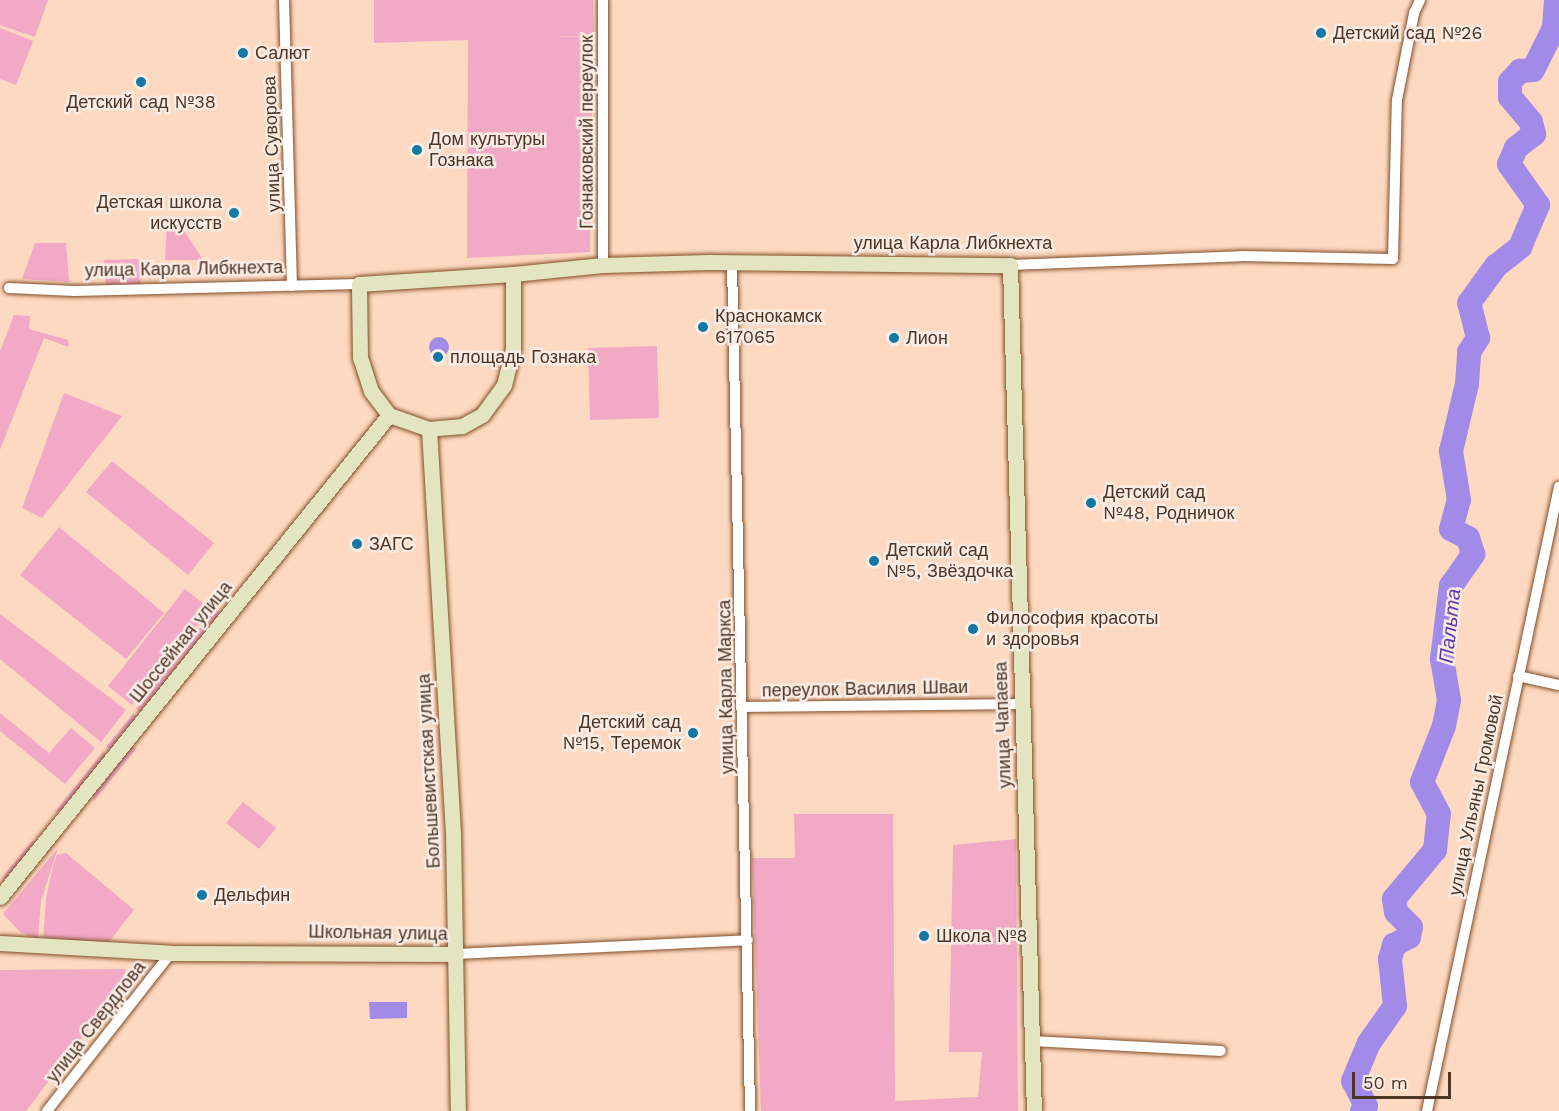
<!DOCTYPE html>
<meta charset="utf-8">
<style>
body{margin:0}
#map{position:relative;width:1559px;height:1111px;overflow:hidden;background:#fed9c1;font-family:"Work Sans",sans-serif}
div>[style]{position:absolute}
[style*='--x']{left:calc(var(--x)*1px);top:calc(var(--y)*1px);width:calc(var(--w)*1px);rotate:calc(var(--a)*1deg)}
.green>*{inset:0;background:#f1a9c6}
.water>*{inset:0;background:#a28ae9}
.round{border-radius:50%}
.river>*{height:24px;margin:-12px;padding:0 12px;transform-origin:12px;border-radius:12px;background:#a28ae9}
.roads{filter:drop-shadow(0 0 2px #824d27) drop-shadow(0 0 2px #824d27)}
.street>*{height:10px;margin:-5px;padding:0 5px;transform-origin:5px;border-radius:5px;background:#fff}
.secondary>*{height:15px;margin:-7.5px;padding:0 7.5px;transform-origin:7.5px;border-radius:7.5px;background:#e2e5c0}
.dots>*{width:16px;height:16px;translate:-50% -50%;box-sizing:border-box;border:3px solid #f9ece4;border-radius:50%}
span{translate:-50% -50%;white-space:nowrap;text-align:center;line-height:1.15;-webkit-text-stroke:5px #f9ece4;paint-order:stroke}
.poi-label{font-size:18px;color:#4d3524}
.left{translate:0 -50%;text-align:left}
.right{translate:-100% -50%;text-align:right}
.street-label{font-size:18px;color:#4d3524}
.water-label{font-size:20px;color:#5e3aa8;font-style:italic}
.scale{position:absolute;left:1352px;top:1072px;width:99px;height:27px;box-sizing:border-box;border:3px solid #4d3524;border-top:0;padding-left:8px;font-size:18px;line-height:21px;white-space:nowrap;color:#4d3524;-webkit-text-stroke:4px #f9ece4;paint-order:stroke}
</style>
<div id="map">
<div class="green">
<div style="clip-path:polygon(0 0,48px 0,35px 37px,0 25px)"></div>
<div style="clip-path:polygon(374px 0,593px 0,594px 36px,550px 37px,593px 37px,590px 252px,467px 258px,468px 40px,374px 43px)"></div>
<div style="clip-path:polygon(0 28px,33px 41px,16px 85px,0 79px)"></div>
<div style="clip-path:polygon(167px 224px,180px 224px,203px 260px,165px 260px)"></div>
<div style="clip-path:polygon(35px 243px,66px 243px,69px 282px,22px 279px)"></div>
<div style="clip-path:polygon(139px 259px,141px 284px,106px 285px,104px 260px)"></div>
<div style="clip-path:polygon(14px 315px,30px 316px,29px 329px,68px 340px,69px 347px,44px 338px,0 450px,0 351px)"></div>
<div style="clip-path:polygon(657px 346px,659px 418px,590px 420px,588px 348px)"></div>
<div style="clip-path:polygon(64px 393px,122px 416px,42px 518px,22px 508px)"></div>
<div style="clip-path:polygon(112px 461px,214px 543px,188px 575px,86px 492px)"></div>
<div style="clip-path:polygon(59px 527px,164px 613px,126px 659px,20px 575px)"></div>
<div style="clip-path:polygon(185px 589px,210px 609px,132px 705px,108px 686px)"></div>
<div style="clip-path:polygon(215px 609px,222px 614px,143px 715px,136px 709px)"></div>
<div style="clip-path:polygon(0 614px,126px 710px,101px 742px,0 659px)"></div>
<div style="clip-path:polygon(0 713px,49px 753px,71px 728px,95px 748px,65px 784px,0 731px)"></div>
<div style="clip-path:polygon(133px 714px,138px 719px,112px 752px,106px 747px)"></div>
<div style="clip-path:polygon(130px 744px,136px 749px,94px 801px,92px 792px)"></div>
<div style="clip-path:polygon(103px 752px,108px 756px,63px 812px,55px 812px)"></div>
<div style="clip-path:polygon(243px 802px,276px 828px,259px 849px,226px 823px)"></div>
<div style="clip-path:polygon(794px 814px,893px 814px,895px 1101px,978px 1097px,982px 1052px,949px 1052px,953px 845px,1016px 839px,1018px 1111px,761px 1111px,752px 858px,795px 858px)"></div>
<div style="clip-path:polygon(32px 841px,39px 842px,8px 880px,2px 878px)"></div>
<div style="clip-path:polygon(58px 848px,41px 901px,38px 940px,20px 932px,3px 914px)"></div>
<div style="clip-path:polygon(66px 853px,134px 910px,104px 948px,43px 942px,46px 899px,53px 866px,57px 855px)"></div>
<div style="clip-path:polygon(126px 969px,119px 988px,26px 1111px,0 1111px,0 970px)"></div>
</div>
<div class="water">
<div class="round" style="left:429px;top:337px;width:20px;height:20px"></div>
<div style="clip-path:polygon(369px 1002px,407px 1002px,407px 1018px,370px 1019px)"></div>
</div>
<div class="river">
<div style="--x:1362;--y:1111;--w:6;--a:-51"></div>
<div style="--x:1366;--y:1106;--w:28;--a:-117"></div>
<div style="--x:1353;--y:1081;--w:41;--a:-67.2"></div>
<div style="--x:1369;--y:1043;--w:45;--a:-54.9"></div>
<div style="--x:1395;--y:1006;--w:47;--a:-96.1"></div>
<div style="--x:1390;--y:959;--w:15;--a:-74"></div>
<div style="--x:1394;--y:945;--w:17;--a:-28"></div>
<div style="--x:1409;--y:937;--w:10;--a:-79"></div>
<div style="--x:1411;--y:927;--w:21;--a:-135"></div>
<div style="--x:1396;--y:912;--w:13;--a:-99"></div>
<div style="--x:1394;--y:899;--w:64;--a:-50.1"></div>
<div style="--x:1435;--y:850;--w:36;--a:-84"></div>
<div style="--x:1439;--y:814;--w:36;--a:-118"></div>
<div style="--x:1422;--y:782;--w:60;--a:-68.6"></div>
<div style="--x:1444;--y:726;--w:26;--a:-79"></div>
<div style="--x:1449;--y:700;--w:42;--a:-99.7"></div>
<div style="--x:1442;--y:659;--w:74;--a:-83"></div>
<div style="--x:1451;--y:586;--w:39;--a:-55"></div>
<div style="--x:1473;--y:554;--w:17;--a:-107"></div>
<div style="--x:1468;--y:538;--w:19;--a:-152"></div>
<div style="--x:1451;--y:529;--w:30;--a:-75"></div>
<div style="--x:1459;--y:500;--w:50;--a:-99.3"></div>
<div style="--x:1451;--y:451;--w:69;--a:-76.6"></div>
<div style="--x:1467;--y:384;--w:32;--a:-86"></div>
<div style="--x:1469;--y:352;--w:17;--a:-57"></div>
<div style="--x:1478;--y:338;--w:36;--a:-104"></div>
<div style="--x:1469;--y:303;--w:46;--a:-53.9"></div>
<div style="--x:1496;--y:266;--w:31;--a:-38"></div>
<div style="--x:1520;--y:247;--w:46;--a:-66.8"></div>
<div style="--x:1538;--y:205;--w:50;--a:-125.3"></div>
<div style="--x:1509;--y:164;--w:17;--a:-66"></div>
<div style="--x:1516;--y:148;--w:23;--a:-38"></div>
<div style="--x:1534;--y:134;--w:12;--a:-104"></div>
<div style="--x:1531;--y:122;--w:33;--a:-130"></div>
<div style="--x:1510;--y:97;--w:15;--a:-90"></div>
<div style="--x:1510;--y:82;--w:15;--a:-48"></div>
<div style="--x:1520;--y:71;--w:13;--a:-4"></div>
<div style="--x:1533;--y:70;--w:47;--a:-63.4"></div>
<div style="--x:1554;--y:28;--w:28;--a:-86"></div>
</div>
<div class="roads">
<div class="street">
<div style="--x:284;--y:0;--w:286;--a:88.4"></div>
<div style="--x:732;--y:263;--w:848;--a:88.78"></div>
<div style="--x:603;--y:265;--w:265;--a:-90"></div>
<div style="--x:1010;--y:265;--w:231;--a:-2.2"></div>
<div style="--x:1241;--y:256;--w:152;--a:1.1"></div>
<div style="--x:1393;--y:259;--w:159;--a:-88.6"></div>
<div style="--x:1397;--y:100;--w:89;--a:-78.9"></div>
<div style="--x:1414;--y:13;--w:14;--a:-65"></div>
<div style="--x:9;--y:288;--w:65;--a:2.6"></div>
<div style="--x:74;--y:291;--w:285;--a:-1.4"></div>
<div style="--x:1518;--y:676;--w:42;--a:12.4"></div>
<div style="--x:743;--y:707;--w:279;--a:-0.6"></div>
<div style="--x:456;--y:954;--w:292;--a:-2.7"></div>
<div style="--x:1032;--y:1041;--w:189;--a:3"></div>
<div style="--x:47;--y:1111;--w:201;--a:-51.9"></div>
<div style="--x:1427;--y:1111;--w:638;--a:-78.06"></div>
</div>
<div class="secondary">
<div style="--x:513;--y:274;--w:90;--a:-5.7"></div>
<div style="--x:603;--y:265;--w:106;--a:-1.6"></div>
<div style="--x:709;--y:262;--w:301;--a:0.6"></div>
<div style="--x:1010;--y:265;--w:846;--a:88.38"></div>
<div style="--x:513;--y:274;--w:75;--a:90"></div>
<div style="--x:513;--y:349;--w:37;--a:104"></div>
<div style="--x:504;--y:385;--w:37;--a:126"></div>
<div style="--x:482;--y:415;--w:23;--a:151"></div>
<div style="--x:462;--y:426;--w:33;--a:175"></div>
<div style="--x:429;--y:429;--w:42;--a:-160.7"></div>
<div style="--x:389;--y:415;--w:30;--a:-127"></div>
<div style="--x:371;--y:391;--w:35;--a:-108"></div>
<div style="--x:360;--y:358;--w:74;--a:-90.8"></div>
<div style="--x:359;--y:284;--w:154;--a:-3.7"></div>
<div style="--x:429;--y:429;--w:405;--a:86.6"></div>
<div style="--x:453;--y:833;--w:278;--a:89"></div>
<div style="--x:0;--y:897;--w:619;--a:-51.09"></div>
<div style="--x:0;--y:943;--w:171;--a:3.3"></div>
<div style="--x:171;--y:953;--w:285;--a:0.2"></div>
</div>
</div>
<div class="dots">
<div style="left:1321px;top:33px;background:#1378a4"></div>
<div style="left:243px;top:53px;background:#1378a4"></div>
<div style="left:141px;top:82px;background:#1378a4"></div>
<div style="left:417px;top:150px;background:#1378a4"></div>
<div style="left:234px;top:213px;background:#1378a4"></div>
<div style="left:703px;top:327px;background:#1378a4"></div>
<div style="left:894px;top:338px;background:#1378a4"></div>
<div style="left:438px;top:357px;background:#1378a4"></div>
<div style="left:1091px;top:503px;background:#1378a4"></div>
<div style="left:357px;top:544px;background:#1378a4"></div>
<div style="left:874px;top:561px;background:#1378a4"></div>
<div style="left:973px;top:629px;background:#1378a4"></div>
<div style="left:693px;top:733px;background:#1378a4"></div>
<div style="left:202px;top:895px;background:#1378a4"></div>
<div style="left:924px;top:936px;background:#1378a4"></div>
</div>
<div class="poi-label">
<span class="left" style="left:1333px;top:33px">Детский сад №26</span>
<span class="left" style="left:255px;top:53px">Салют</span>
<span style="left:141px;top:102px">Детский сад №38</span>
<span class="left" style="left:429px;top:150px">Дом культуры<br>Гознака</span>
<span class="right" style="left:222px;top:213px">Детская школа<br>искусств</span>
<span class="left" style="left:715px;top:327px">Краснокамск<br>617065</span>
<span class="left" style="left:906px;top:338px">Лион</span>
<span class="left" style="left:450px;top:357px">площадь Гознака</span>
<span class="left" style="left:1103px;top:503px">Детский сад<br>№48, Родничок</span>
<span class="left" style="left:369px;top:544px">ЗАГС</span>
<span class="left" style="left:886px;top:561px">Детский сад<br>№5, Звёздочка</span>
<span class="left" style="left:986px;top:629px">Философия красоты<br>и здоровья</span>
<span class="right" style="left:681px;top:733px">Детский сад<br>№15, Теремок</span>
<span class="left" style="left:214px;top:895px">Дельфин</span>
<span class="left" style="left:936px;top:936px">Школа №8</span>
</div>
<div class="street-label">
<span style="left:587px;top:132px;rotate:-90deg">Гознаковский переулок</span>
<span style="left:272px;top:144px;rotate:-92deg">улица Суворова</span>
<span style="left:953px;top:243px">улица Карла Либкнехта</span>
<span style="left:184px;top:269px;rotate:-1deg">улица Карла Либкнехта</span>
<span style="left:181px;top:642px;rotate:-51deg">Шоссейная улица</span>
<span style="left:726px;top:687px;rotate:-91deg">улица Карла Маркса</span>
<span style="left:865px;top:689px;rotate:-1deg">переулок Василия Шваи</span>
<span style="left:1003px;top:725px;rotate:-92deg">улица Чапаева</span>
<span style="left:429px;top:771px;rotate:-93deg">Большевистская улица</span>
<span style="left:1476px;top:795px;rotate:-78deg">улица Ульяны Громовой</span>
<span style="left:378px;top:933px;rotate:1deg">Школьная улица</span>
<span style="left:96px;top:1022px;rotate:-52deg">улица Свердлова</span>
</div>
<div class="water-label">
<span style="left:1450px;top:626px;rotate:-84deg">Пальта</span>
</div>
<div class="scale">50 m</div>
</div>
